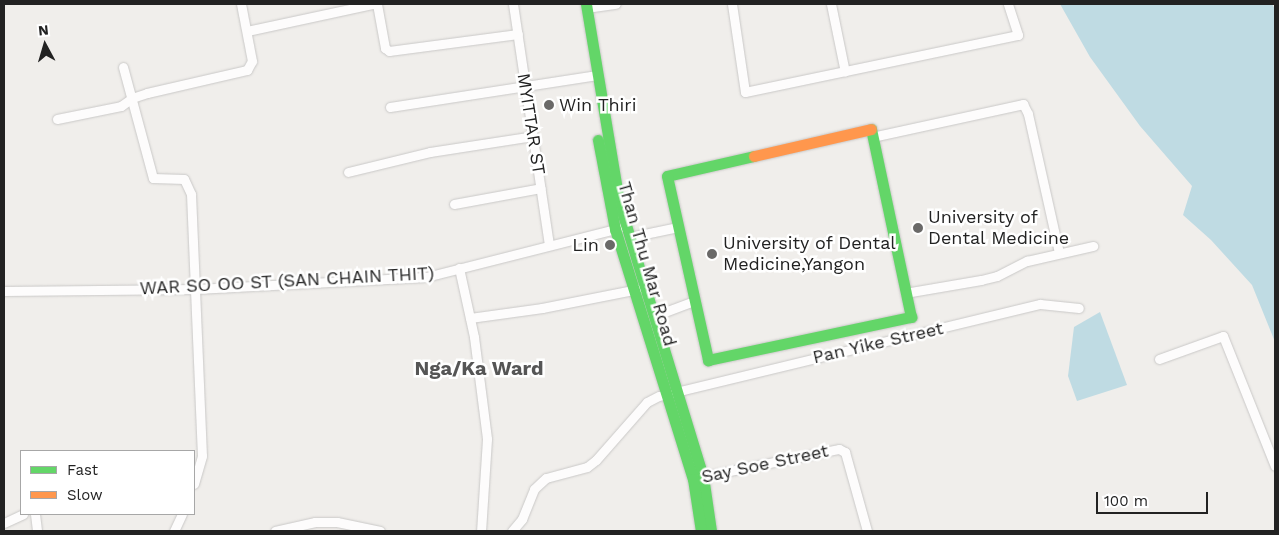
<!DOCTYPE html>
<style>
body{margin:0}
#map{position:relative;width:1279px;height:535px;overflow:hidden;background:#f0eeeb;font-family:"Work Sans",sans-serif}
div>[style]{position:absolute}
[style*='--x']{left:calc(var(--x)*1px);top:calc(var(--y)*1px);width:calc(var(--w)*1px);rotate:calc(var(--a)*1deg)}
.water>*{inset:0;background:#bfdbe3}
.roads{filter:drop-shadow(0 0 1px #c9c8c7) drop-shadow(0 0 1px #c9c8c7)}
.street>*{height:9px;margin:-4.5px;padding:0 4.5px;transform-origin:4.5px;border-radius:4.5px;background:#fdfcfc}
.fast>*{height:11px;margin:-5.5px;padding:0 5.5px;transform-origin:5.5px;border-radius:5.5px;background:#63d668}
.slow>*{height:11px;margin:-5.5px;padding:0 5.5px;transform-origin:5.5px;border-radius:5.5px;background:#ff974d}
.dots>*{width:14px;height:14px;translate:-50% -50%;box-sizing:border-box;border:2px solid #fff;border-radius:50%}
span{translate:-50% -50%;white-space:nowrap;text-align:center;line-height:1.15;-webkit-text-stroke:5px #fff;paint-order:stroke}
.poi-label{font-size:18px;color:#222}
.left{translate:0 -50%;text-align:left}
.right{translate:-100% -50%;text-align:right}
.street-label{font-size:18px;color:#222}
.quarter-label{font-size:20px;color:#555;font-weight:700}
.frame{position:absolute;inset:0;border:5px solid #222;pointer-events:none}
.legend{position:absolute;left:20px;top:450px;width:175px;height:65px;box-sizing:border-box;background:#fff;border:1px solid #a7a7a7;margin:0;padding:6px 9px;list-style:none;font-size:15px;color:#222}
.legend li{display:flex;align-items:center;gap:10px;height:25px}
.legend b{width:25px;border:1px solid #a7a7a7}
.north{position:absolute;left:20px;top:20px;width:50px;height:50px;-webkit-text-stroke:4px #fff;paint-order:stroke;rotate:354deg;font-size:14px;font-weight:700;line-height:20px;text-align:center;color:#222}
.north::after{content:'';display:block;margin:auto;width:18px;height:22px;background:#222;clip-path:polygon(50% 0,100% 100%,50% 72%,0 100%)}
.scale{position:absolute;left:1096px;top:492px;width:112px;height:22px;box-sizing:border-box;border:2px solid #222;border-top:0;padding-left:6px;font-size:15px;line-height:18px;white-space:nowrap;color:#222;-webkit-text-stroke:4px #fff;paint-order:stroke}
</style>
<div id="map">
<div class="water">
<div style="clip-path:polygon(1060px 4px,1272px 4px,1275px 9px,1275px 342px,1252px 285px,1211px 240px,1183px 215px,1192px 186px,1140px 126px,1090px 57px)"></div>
<div style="clip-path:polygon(1100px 312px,1127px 385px,1077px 401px,1068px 376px,1074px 327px)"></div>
</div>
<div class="roads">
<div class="street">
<div style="--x:377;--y:4;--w:45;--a:79.7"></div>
<div style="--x:385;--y:48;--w:5;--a:37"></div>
<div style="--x:389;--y:51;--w:130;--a:-7.5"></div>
<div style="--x:513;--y:4;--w:243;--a:81.5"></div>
<div style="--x:732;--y:4;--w:89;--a:81.6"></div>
<div style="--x:745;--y:92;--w:279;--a:-11.8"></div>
<div style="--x:1018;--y:35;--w:33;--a:-108"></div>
<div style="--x:831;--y:4;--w:69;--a:78.4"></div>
<div style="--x:586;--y:8;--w:30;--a:-8"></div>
<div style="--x:247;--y:31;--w:129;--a:-12.1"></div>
<div style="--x:123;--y:67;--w:115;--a:74.9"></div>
<div style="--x:153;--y:178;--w:31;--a:2"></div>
<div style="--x:184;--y:179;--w:17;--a:65"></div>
<div style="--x:191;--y:194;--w:262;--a:87.6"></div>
<div style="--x:202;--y:456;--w:29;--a:106"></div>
<div style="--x:390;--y:107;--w:208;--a:-8.8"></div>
<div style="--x:57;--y:119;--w:65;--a:-11.5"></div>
<div style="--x:121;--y:106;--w:14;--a:-36"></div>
<div style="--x:132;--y:98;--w:16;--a:-18"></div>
<div style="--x:147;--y:93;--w:103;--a:-13"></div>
<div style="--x:247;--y:70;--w:10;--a:-61"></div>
<div style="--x:252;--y:61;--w:58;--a:-100.9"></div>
<div style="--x:872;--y:137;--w:155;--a:-12.3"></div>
<div style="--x:1023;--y:104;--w:11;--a:63"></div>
<div style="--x:1028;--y:114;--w:142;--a:77.4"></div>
<div style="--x:348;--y:172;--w:84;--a:-13.7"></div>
<div style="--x:430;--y:152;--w:104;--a:-8.8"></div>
<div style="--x:454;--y:204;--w:88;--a:-10.4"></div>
<div style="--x:630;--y:237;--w:49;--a:-11.8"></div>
<div style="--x:459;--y:268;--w:71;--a:77.7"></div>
<div style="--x:474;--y:337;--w:103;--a:82.7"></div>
<div style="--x:487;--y:439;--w:92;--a:93.7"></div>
<div style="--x:4;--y:291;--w:192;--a:-0.6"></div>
<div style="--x:196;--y:289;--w:230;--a:-3"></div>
<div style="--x:426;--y:277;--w:199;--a:-14.2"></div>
<div style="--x:905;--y:293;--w:77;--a:-9.7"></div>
<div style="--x:981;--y:280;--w:16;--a:-14"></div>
<div style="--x:997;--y:276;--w:34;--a:-27"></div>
<div style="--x:1027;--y:261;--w:68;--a:-12.8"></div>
<div style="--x:654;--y:316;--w:43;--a:-20.6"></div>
<div style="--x:470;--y:318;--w:73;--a:-7.9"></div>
<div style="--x:542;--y:308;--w:98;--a:-11.2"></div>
<div style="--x:1159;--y:359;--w:68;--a:-19.8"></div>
<div style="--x:1223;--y:336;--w:140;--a:68.2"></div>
<div style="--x:700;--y:477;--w:142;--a:-11.4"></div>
<div style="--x:839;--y:449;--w:7;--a:27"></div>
<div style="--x:845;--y:452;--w:82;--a:74.4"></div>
<div style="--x:35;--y:514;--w:17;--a:83"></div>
<div style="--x:4;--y:523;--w:21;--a:-25"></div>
<div style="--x:174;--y:531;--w:19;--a:-65"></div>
<div style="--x:275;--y:531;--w:41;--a:-12.7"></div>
<div style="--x:315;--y:522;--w:22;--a:0"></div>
<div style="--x:337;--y:522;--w:44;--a:11.8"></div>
<div style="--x:512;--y:531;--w:16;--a:-50"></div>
<div style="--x:522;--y:519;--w:32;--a:-68"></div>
<div style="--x:534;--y:489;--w:16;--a:-43"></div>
<div style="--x:546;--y:478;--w:42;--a:-15"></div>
<div style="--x:587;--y:467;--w:11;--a:-38"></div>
<div style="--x:596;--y:460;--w:77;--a:-48.7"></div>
<div style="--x:647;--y:402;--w:13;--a:-27"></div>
<div style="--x:659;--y:396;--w:392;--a:-13.6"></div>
<div style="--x:1040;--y:304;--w:39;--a:6"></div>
</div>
<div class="fast">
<div style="--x:586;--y:4;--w:201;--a:80.5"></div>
<div style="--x:619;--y:202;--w:287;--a:73"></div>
<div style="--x:703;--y:476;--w:56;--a:81.7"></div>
<div style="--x:598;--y:140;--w:91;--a:79.2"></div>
<div style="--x:615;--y:229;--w:262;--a:72.7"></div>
<div style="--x:693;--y:479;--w:53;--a:81.3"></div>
<div style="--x:754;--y:156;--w:89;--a:167.1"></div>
<div style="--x:667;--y:176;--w:189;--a:77.4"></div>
<div style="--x:708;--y:360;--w:208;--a:-12"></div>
<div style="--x:911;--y:317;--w:192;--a:-102"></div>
</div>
<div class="slow">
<div style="--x:754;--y:156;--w:120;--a:-13"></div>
</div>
</div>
<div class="dots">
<div style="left:549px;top:105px;background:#6a6968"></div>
<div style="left:918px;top:228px;background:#6a6968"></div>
<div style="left:610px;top:245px;background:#6a6968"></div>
<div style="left:712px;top:254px;background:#6a6968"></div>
</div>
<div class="poi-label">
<span class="left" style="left:559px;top:105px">Win Thiri</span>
<span class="left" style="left:928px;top:228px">University of<br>Dental Medicine</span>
<span class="left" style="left:723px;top:254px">University of Dental<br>Medicine,Yangon</span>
<span class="right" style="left:599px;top:245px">Lin</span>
</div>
<div class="street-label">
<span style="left:531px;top:124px;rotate:81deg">MYITTAR ST</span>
<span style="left:647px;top:264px;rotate:74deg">Than Thu Mar Road</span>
<span style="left:287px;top:281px;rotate:-3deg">WAR SO OO ST (SAN CHAIN THIT)</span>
<span style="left:878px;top:343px;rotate:-13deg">Pan Yike Street</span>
<span style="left:765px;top:464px;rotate:-12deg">Say Soe Street</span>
</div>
<div class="quarter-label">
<span style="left:479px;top:368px">Nga/Ka Ward</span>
</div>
<div class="frame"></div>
<ul class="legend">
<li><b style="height:6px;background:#63d668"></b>Fast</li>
<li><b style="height:6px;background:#ff974d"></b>Slow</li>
</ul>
<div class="north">N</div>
<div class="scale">100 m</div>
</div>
